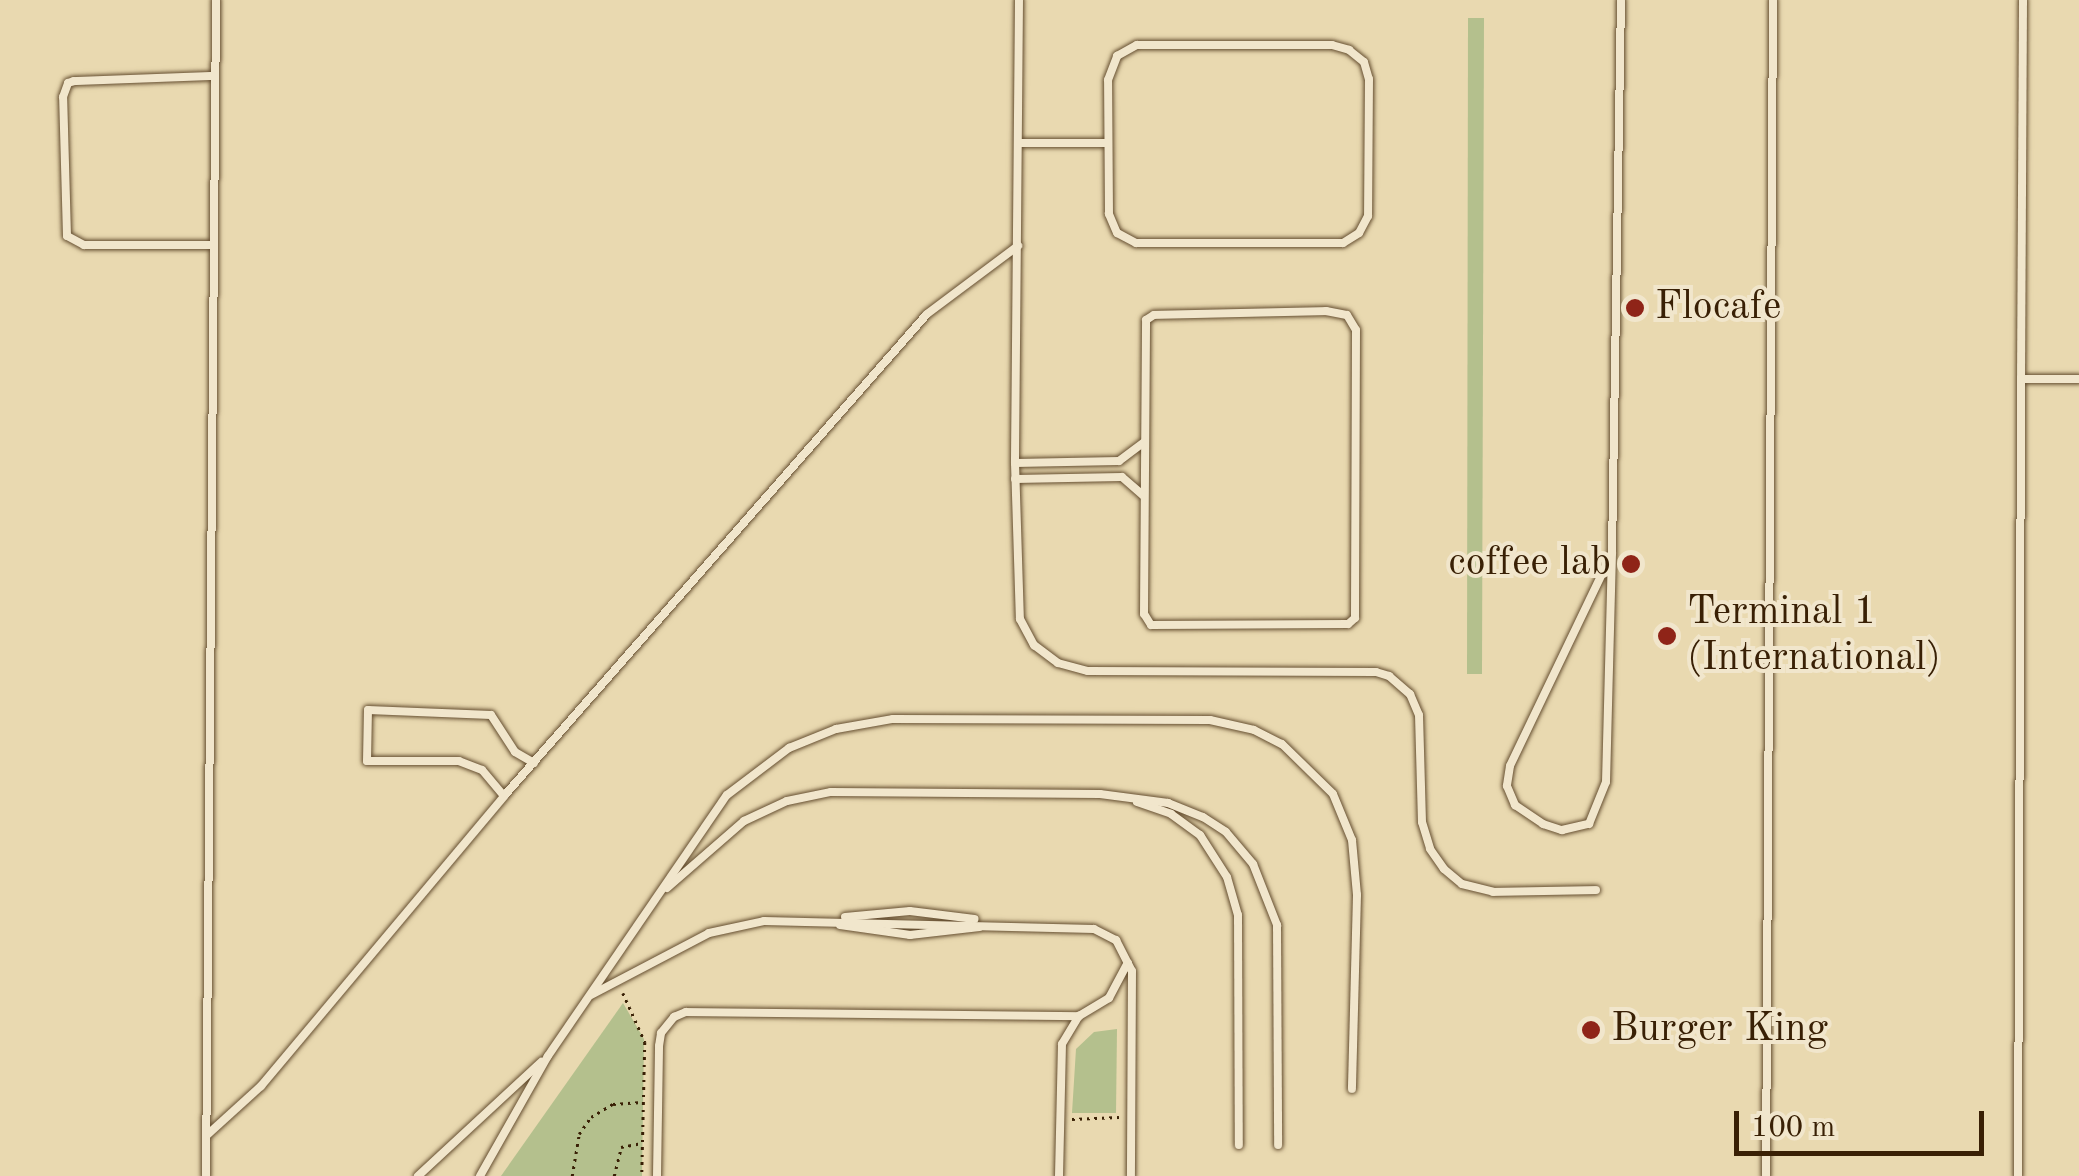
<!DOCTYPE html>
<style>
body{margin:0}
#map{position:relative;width:2079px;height:1176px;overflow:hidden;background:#e9d9b0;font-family:"Old Standard TT",serif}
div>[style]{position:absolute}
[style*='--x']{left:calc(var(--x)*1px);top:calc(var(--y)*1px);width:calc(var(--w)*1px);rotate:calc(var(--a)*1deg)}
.green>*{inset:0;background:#b4c08d}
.path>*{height:2.5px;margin-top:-1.25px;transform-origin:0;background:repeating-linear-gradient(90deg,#392005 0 2.5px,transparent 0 7.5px)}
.roads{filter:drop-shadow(0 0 2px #654e30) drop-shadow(0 0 2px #654e30)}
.lane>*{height:8px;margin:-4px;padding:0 4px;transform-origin:4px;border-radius:4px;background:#f1e6cc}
.dots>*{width:28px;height:28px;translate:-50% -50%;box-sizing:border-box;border:5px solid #f1e6cc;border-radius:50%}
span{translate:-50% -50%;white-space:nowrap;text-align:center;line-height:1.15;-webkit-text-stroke:8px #f1e6cc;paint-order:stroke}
.poi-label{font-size:40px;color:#392005}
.left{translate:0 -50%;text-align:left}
.right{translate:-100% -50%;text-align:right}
.scale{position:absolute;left:1734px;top:1111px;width:250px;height:45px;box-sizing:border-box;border:5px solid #392005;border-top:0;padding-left:12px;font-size:30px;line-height:35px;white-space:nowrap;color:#392005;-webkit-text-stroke:8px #f1e6cc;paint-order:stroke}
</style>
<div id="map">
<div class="green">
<div style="clip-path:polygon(1468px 18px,1484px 18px,1482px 674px,1467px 674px)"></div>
<div style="clip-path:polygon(623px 1003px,644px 1039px,642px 1176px,501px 1176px)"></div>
<div style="clip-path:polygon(1117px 1029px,1116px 1113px,1072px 1113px,1076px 1049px,1094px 1032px)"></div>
</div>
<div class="path">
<div style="--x:623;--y:993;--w:54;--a:65.8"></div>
<div style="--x:645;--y:1042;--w:134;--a:91.3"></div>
<div style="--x:1072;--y:1119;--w:47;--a:-2.4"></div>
<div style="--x:572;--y:1176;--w:43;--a:-80.5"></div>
<div style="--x:579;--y:1134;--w:21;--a:-55"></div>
<div style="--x:591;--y:1117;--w:26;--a:-31"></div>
<div style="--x:613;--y:1104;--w:29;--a:-4"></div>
<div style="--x:614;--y:1176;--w:30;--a:-76"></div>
<div style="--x:621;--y:1147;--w:20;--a:-11"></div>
</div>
<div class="roads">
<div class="lane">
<div style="--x:1019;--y:0;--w:463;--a:90.5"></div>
<div style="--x:1015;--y:463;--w:156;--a:88.2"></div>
<div style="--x:1020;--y:619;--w:30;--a:62"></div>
<div style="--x:1034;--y:645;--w:30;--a:37"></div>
<div style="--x:1058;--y:663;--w:31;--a:15"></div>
<div style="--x:1088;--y:671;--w:288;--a:0.2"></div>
<div style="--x:1376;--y:672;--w:14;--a:17"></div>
<div style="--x:1389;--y:676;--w:28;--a:41"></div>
<div style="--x:1410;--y:694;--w:23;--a:67"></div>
<div style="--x:1419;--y:715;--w:107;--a:88.4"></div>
<div style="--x:1422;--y:822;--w:28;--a:73"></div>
<div style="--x:1430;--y:849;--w:24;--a:55"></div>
<div style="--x:1444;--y:869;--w:23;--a:40"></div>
<div style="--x:1462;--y:884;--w:32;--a:14"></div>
<div style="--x:1493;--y:892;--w:103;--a:-1.1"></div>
<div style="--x:2023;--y:0;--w:379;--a:90.3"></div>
<div style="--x:2021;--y:379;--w:58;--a:0"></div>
<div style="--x:1137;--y:45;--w:195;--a:0"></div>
<div style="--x:1332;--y:45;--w:18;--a:16"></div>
<div style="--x:1349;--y:50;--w:19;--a:39"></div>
<div style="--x:1364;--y:62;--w:18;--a:74"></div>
<div style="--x:1369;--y:79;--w:137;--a:90.4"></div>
<div style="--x:1368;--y:216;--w:19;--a:118"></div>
<div style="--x:1359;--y:233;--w:19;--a:148"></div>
<div style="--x:1343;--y:243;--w:207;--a:180"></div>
<div style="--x:1136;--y:243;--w:21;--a:-152"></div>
<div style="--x:1117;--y:233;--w:21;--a:-113"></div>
<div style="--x:1109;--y:214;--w:134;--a:-90.4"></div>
<div style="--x:1108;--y:80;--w:26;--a:-69"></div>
<div style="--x:1117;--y:56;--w:23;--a:-29"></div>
<div style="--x:1018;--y:143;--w:90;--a:0"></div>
<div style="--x:211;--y:245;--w:127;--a:180"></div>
<div style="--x:84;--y:245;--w:19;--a:-152"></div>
<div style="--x:67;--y:236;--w:139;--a:-91.6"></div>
<div style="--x:63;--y:97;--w:15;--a:-70"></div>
<div style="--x:68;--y:83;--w:6;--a:-18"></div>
<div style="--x:74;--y:81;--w:139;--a:-2.1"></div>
<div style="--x:1326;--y:311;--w:21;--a:11"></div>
<div style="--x:1347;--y:315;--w:17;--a:59"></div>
<div style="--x:1356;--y:330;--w:288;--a:90.2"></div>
<div style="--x:1355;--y:618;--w:9;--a:139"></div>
<div style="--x:1348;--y:624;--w:197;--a:179.7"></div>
<div style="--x:1151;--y:625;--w:13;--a:-122"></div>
<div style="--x:1144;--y:614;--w:294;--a:-89.6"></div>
<div style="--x:1146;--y:320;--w:9;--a:-32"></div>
<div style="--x:1154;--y:315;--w:172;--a:-1.3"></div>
<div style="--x:1015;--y:463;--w:104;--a:-1.1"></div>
<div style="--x:1119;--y:461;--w:31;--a:-37"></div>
<div style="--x:1015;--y:479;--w:107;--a:-1.1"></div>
<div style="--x:1122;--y:477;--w:28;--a:41"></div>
<div style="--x:1612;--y:553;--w:236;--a:115.6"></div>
<div style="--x:1510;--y:766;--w:20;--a:99"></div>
<div style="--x:1507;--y:786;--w:21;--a:67"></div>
<div style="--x:1515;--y:805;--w:34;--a:34"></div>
<div style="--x:1543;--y:824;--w:20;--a:18"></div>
<div style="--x:1562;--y:830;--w:28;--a:-13"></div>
<div style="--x:1589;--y:824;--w:45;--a:-68"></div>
<div style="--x:1606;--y:782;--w:229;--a:-88.5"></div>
<div style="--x:1612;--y:553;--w:553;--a:-89.07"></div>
<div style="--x:504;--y:796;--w:34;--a:-130"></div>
<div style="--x:482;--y:770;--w:25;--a:-159"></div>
<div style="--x:459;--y:761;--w:92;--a:180"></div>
<div style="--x:367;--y:761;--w:51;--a:-88.9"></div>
<div style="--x:368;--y:710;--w:123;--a:2.3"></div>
<div style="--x:491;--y:715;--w:44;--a:57"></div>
<div style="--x:515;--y:752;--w:22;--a:30"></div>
<div style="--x:1137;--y:802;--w:36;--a:19"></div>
<div style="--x:1171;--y:814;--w:36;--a:36"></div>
<div style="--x:1200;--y:835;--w:50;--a:57.3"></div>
<div style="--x:1227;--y:877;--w:40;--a:74"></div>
<div style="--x:1238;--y:915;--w:230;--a:89.8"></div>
<div style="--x:667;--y:888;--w:102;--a:-41"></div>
<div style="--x:744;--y:821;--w:47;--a:-24.9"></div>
<div style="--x:787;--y:801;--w:45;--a:-11.6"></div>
<div style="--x:831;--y:792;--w:269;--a:0.4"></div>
<div style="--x:1100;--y:794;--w:69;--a:7.5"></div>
<div style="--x:1168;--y:803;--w:38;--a:22"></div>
<div style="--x:1203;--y:817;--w:27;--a:33"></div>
<div style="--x:1226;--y:832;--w:42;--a:49.8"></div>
<div style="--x:1253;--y:864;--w:66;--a:68.5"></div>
<div style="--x:1277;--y:925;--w:220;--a:89.7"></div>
<div style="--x:845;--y:917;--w:65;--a:-5.3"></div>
<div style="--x:910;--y:911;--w:65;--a:7"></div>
<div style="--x:840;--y:925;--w:71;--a:8.1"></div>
<div style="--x:910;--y:935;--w:70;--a:-6.5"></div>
<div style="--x:591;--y:995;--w:133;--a:-27.7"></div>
<div style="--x:709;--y:933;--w:56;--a:-12.3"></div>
<div style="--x:764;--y:921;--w:330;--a:1.4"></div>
<div style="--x:1094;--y:929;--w:25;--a:27"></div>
<div style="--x:1116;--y:940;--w:35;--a:63"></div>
<div style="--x:1132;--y:971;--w:205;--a:90.3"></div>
<div style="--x:207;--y:1135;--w:73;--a:-42.2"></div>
<div style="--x:261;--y:1086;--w:378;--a:-50"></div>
<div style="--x:504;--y:796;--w:641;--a:-48.73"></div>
<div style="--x:927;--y:314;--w:114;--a:-36.8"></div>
<div style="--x:206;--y:1176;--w:1176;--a:-89.51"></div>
<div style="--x:418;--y:1176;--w:168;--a:-42.8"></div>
<div style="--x:480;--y:1176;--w:138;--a:-60.5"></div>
<div style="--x:548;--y:1056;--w:316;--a:-55.6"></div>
<div style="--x:727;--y:795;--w:78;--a:-37.2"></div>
<div style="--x:789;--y:748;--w:51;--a:-22"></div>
<div style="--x:836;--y:729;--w:58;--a:-10"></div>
<div style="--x:893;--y:719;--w:317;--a:0.2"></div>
<div style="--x:1210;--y:720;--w:45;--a:12.8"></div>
<div style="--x:1254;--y:730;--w:31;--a:27"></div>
<div style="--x:1282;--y:744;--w:71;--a:44.4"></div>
<div style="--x:1333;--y:794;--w:50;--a:67.6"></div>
<div style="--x:1352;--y:840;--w:55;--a:84.8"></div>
<div style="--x:1357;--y:895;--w:194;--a:91.5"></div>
<div style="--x:657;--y:1176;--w:130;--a:-89.1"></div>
<div style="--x:659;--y:1046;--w:13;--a:-81"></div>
<div style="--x:661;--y:1033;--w:21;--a:-51"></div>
<div style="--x:674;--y:1017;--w:13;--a:-23"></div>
<div style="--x:686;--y:1012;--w:393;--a:0.6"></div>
<div style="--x:1059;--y:1176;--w:132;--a:-88.7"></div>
<div style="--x:1062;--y:1044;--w:33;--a:-59"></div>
<div style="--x:1079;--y:1016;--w:35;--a:-31"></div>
<div style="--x:1109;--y:998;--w:40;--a:-62"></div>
<div style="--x:1766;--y:1176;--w:1176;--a:-89.66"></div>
<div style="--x:2018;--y:1176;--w:797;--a:-89.78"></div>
</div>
</div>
<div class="dots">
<div style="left:1635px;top:308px;background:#8f2418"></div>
<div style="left:1631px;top:564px;background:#8f2418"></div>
<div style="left:1667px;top:636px;background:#8f2418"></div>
<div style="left:1591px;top:1030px;background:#8f2418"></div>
</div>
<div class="poi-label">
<span class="left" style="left:1655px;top:308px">Flocafe</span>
<span class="right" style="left:1611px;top:564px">coffee lab</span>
<span class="left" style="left:1687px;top:636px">Terminal 1<br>(International)</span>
<span class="left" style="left:1611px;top:1030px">Burger King</span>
</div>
<div class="scale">100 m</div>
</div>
